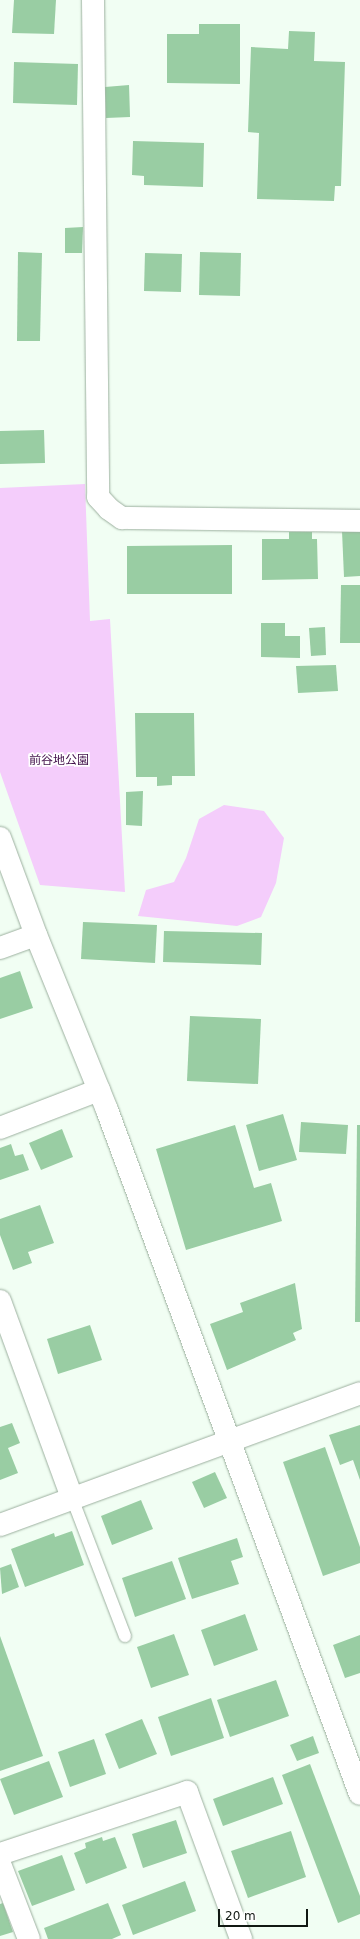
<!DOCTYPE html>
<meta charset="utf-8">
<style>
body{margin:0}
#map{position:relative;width:360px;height:1939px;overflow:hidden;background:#f1fef3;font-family:"DejaVu Sans","Noto Sans JP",sans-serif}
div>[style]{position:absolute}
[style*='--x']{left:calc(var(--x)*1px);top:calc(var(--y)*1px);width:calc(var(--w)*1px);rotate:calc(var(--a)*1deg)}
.green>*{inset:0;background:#f4cdfb}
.building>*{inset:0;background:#99cda3}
.roads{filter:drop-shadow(0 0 1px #9cb09f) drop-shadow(0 0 1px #9cb09f)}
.service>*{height:12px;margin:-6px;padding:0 6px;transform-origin:6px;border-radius:6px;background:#fff}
.minor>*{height:22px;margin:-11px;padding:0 11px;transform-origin:11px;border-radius:11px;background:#fff}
span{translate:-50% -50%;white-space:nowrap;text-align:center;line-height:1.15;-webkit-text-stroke:3.5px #fff;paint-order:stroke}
.park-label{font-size:12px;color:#410f49}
.scale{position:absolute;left:218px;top:1909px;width:90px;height:18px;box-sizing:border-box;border:2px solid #111812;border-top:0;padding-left:5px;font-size:12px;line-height:14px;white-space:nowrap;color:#111812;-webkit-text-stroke:3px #fff;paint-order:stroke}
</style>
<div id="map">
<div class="green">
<div style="clip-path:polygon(85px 484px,90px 621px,110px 619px,125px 892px,40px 885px,0 772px,0 488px)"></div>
<div style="clip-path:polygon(224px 805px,264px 811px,284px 838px,276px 883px,261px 917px,237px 926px,138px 916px,146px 890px,174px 882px,186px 858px,199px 819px)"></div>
</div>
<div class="building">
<div style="clip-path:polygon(14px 0,56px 0,54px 34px,12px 33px)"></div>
<div style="clip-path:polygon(199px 24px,240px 24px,240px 84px,167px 83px,167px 34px,199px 34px)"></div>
<div style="clip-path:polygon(289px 31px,315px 32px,314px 61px,345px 62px,341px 186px,335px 186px,334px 201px,257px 199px,259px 133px,248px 132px,251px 47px,288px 49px)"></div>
<div style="clip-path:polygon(14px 62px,78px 64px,77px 105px,13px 103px)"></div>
<div style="clip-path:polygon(129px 85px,130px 117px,106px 118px,105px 87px)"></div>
<div style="clip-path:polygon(133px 141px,204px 143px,203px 187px,144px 185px,144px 176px,132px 175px)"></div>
<div style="clip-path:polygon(83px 227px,82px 253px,65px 253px,65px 228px)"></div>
<div style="clip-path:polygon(18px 252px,42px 253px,40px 341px,17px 341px)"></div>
<div style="clip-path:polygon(200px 252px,241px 253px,240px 296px,199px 295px)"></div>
<div style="clip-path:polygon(145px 253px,182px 254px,181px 292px,144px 291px)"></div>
<div style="clip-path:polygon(44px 430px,45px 463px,0 464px,0 431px)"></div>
<div style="clip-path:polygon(360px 530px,360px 576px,344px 577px,342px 531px)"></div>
<div style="clip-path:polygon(289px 532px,312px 532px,312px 539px,317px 539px,318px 579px,262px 580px,262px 539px,289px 539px)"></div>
<div style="clip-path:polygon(232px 545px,232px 594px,127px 594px,127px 546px)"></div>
<div style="clip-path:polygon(341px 585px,360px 585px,360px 643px,340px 643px)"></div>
<div style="clip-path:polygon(261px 623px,285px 623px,285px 636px,300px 636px,300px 658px,261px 657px)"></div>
<div style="clip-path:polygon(325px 627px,326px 655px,311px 656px,309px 628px)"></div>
<div style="clip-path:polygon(336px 665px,338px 691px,298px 693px,296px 666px)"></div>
<div style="clip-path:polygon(135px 713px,194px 713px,195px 776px,172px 776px,172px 785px,157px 786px,157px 777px,136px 777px)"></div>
<div style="clip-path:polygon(143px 791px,142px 826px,126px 825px,126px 792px)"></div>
<div style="clip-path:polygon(83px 922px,157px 925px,155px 963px,81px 959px)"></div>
<div style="clip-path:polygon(164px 931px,262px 933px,261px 965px,163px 962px)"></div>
<div style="clip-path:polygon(20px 971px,33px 1008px,0 1019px,0 978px)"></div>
<div style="clip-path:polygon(190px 1016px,261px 1019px,258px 1084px,187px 1081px)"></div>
<div style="clip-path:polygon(283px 1114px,297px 1160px,259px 1171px,246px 1125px)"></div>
<div style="clip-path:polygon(301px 1122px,348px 1125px,346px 1154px,299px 1152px)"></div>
<div style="clip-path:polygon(235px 1125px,254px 1188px,271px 1183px,282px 1221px,186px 1250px,156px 1149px)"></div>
<div style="clip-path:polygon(357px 1125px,360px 1125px,360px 1322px,355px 1322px)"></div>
<div style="clip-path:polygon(62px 1129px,73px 1157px,41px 1170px,29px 1143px)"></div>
<div style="clip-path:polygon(11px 1144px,15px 1156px,23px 1154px,29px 1170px,0 1180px,0 1148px)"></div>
<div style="clip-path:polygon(40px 1205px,54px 1243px,28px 1252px,32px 1263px,13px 1270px,0 1235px,0 1219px)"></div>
<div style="clip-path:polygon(295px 1283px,302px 1329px,293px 1333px,296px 1340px,227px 1370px,210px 1324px,243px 1312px,240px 1303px)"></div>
<div style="clip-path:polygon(90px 1325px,102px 1360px,58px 1374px,47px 1339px)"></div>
<div style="clip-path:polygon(12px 1423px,20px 1443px,8px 1448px,18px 1473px,0 1480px,0 1427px)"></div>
<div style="clip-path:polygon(360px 1425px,360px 1480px,353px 1460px,340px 1465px,329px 1435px)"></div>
<div style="clip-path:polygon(325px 1447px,360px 1547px,360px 1563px,323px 1576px,283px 1462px)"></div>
<div style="clip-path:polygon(215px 1472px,227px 1498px,204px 1508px,192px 1482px)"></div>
<div style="clip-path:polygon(141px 1500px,153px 1529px,112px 1545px,101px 1516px)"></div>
<div style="clip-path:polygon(72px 1531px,84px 1565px,25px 1587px,11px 1549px,54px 1533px,55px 1537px)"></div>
<div style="clip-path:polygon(237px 1538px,243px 1557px,231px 1561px,239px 1584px,192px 1599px,178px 1558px)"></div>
<div style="clip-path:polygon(172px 1561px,186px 1599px,135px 1617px,122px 1578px)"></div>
<div style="clip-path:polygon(11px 1564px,19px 1587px,2px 1594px,0 1568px)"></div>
<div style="clip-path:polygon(245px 1614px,258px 1650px,214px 1666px,201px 1630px)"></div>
<div style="clip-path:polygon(174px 1634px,189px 1675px,151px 1688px,137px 1647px)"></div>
<div style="clip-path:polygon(360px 1635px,360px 1673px,345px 1678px,333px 1645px)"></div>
<div style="clip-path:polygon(0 1636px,43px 1756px,0 1771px)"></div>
<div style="clip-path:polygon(276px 1680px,289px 1716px,230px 1737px,217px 1700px)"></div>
<div style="clip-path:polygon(211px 1698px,224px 1738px,171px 1756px,158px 1717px)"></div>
<div style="clip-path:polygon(142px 1719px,157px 1754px,119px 1769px,105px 1734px)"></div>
<div style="clip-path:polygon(313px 1736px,319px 1753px,297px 1761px,290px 1745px)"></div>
<div style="clip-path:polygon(94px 1739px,106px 1774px,70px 1787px,58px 1752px)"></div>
<div style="clip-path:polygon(49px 1761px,63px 1797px,14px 1815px,0 1779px)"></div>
<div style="clip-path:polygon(310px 1764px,360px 1896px,360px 1914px,338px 1923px,282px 1775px)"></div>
<div style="clip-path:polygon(273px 1777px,283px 1804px,223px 1826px,213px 1799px)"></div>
<div style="clip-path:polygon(176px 1820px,187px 1853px,143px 1868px,132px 1834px)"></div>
<div style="clip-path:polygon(291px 1831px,306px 1877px,248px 1898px,231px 1851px)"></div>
<div style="clip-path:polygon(102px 1837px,103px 1841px,115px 1837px,127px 1868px,86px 1884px,74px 1853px,86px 1848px,85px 1843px)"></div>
<div style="clip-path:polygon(62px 1855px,75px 1890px,32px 1906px,18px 1871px)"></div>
<div style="clip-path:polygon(185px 1881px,196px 1911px,133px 1935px,122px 1905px)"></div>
<div style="clip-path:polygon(3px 1903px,13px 1932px,0 1936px,0 1904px)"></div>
<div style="clip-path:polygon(108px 1903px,121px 1935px,112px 1939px,48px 1939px,44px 1928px)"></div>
</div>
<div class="roads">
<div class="service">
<div style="--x:72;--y:1498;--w:148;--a:69"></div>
</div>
<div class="minor">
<div style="--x:93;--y:0;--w:497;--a:89.4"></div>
<div style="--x:98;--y:497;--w:16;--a:47"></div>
<div style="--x:109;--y:509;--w:16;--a:35"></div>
<div style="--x:122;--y:518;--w:238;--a:0.7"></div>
<div style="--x:0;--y:838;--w:103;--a:69.6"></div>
<div style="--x:36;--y:935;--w:189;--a:67.9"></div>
<div style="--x:107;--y:1110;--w:729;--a:69.7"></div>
<div style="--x:0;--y:948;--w:38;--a:-20"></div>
<div style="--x:0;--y:1128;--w:106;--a:-21"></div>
<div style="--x:0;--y:1301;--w:210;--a:69.9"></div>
<div style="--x:0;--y:1525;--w:383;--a:-20.1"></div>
<div style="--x:0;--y:1854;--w:197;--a:-18.3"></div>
<div style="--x:187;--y:1792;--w:157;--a:69.8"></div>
<div style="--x:0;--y:1864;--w:80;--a:68.9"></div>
</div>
</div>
<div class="park-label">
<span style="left:59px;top:761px">前谷地公園</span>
</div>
<div class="scale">20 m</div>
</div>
